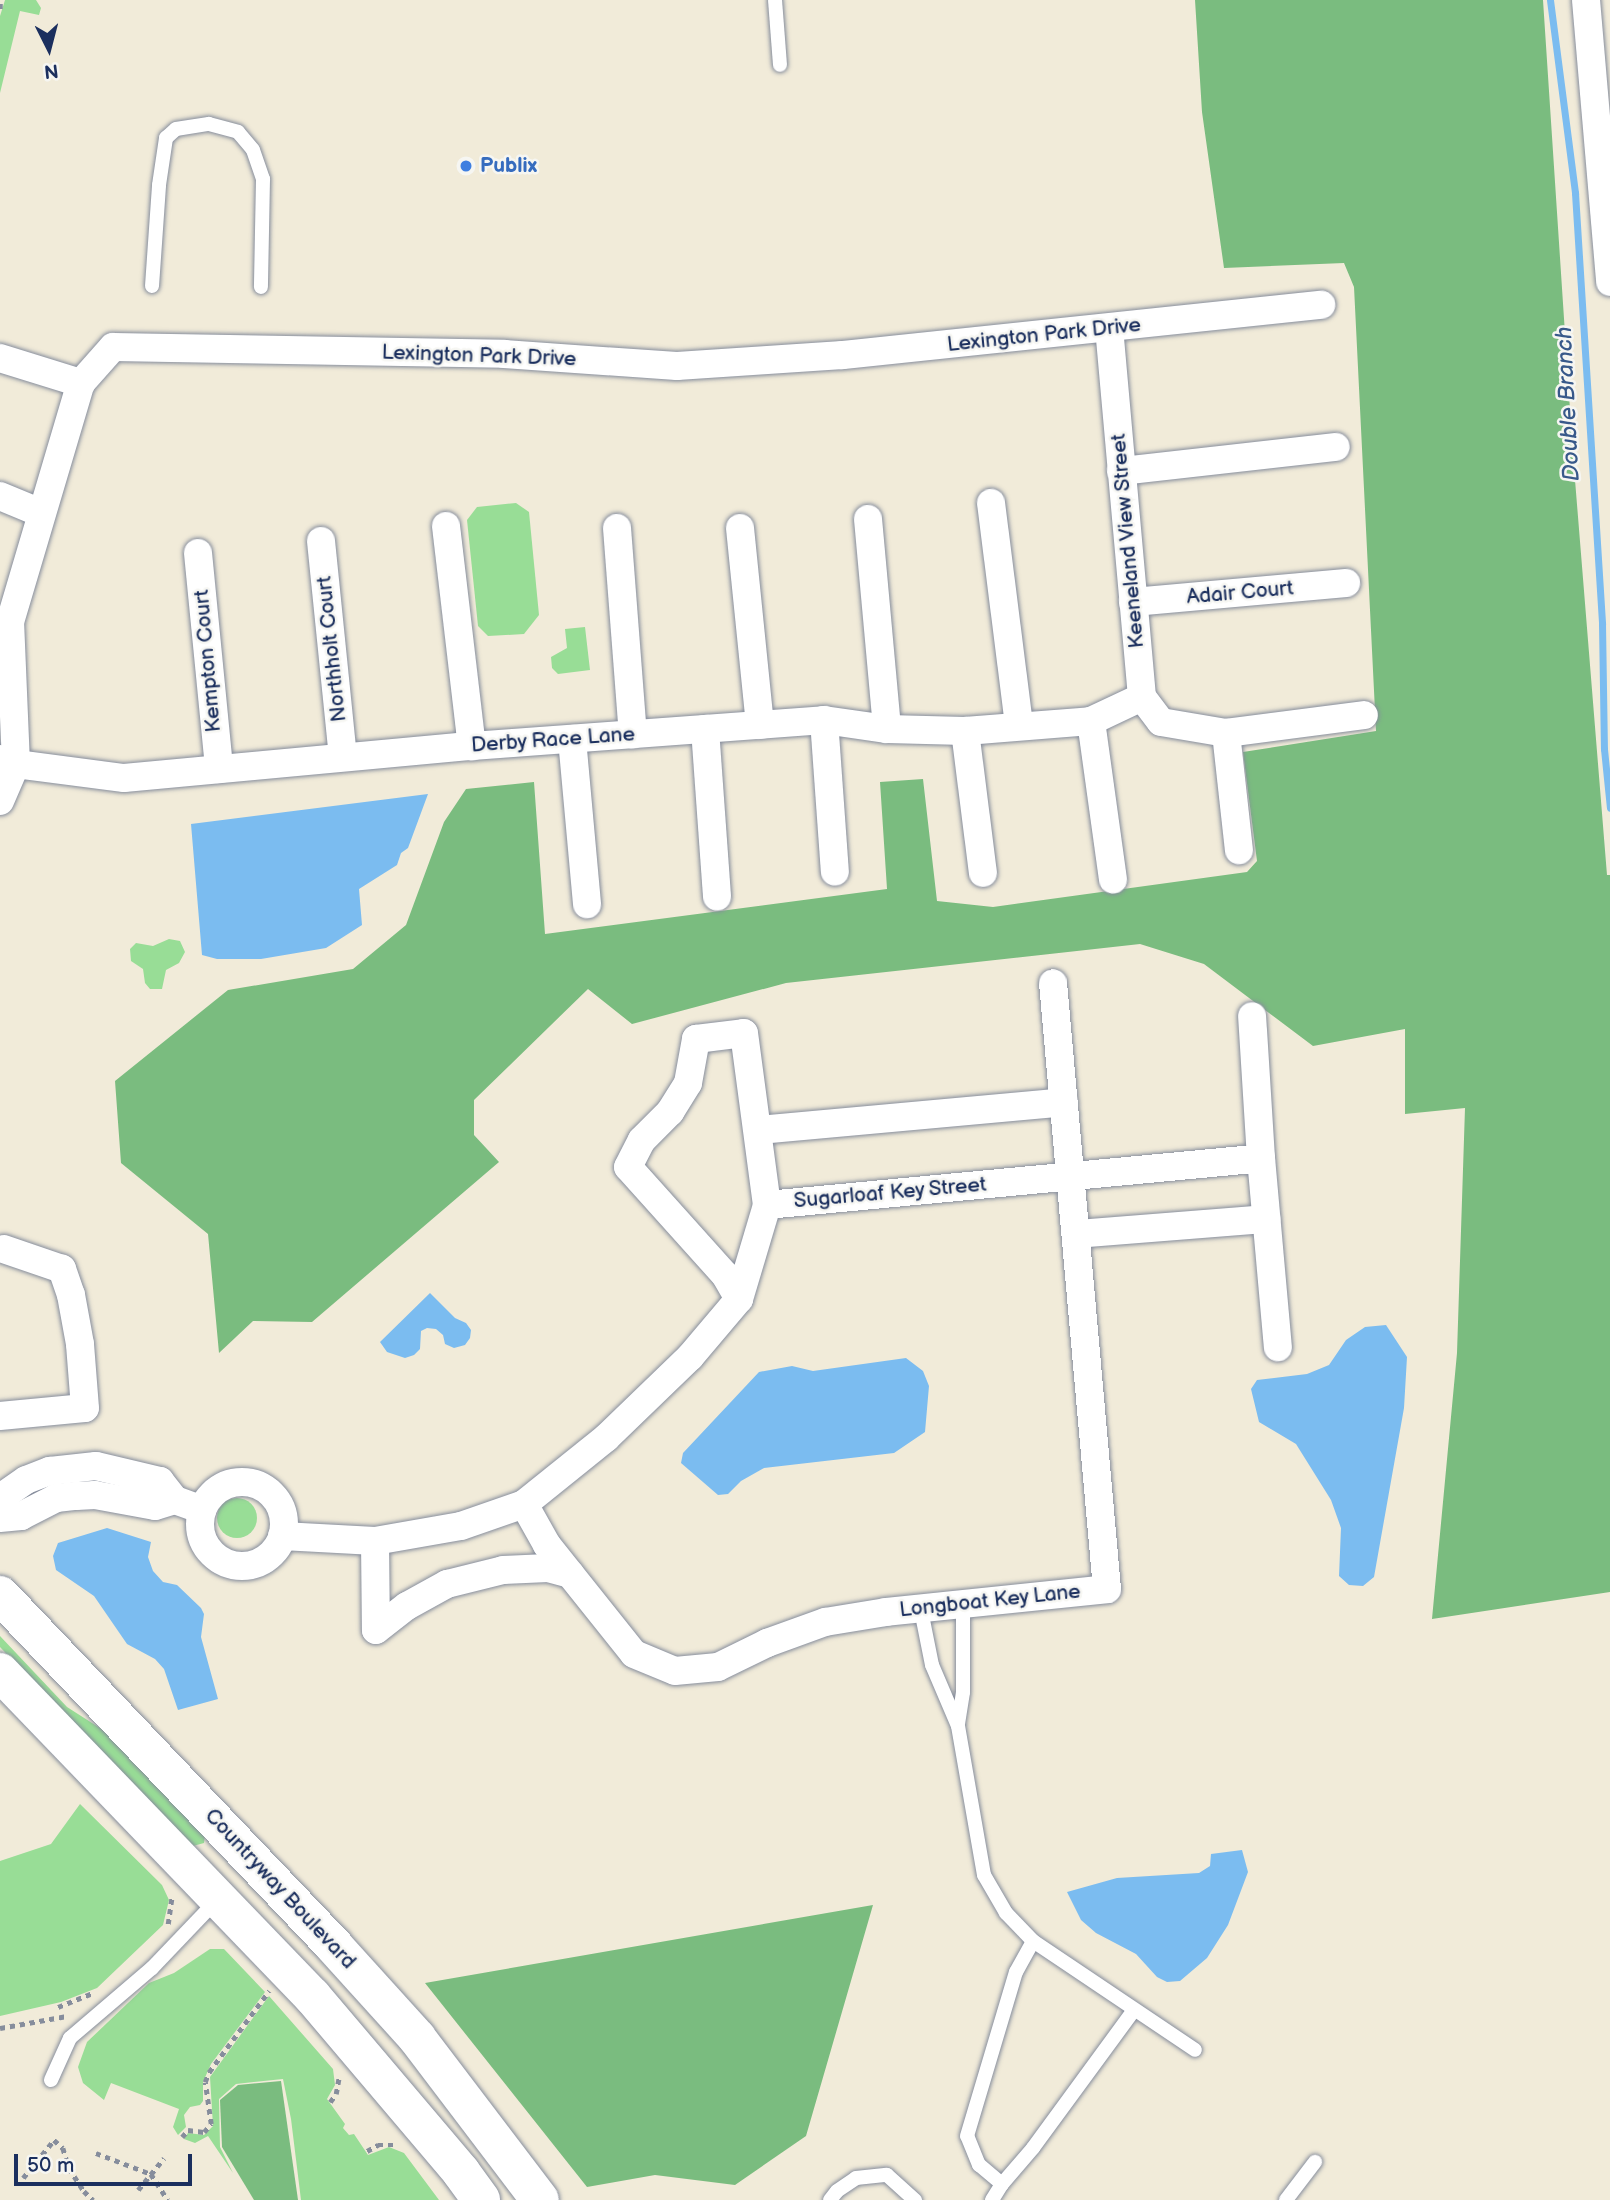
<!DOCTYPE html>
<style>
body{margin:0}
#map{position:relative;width:1610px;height:2200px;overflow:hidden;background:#f1ebd9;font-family:"Balsamiq Sans",sans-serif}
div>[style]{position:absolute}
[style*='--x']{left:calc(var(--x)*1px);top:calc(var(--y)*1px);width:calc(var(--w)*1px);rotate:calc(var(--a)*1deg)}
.green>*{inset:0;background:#98dd96}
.round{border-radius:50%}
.forest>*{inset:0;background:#7abc7f}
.water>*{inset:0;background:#7bbcf0}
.stream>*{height:7px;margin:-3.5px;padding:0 3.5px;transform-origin:3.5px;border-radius:3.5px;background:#7bbcf0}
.path>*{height:4.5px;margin-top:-2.25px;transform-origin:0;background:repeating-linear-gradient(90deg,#868d9c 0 5px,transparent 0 10px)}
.roads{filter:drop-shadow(0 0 2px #868d9c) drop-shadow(0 0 2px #868d9c)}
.lane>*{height:14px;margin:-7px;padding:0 7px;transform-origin:7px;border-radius:7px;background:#fff}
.street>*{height:28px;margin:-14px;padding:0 14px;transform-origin:14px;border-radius:14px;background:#fff}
.street>.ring{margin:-14px;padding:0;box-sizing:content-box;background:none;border:28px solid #fff;border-radius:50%}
.secondary>*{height:38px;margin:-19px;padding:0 19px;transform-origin:19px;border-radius:19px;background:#fff}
.dots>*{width:19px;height:19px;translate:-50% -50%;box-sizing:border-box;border:4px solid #f6f6f2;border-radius:50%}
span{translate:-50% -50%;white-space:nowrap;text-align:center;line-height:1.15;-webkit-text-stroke:5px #f6f6f2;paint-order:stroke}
.shop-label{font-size:21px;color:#366cbe;font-weight:700}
.left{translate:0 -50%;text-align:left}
.street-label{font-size:21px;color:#1b2f5e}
.water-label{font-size:23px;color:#38598a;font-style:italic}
.north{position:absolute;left:14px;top:14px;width:70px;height:70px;-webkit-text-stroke:5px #f6f6f2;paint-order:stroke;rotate:174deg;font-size:19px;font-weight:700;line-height:28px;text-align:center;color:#1b2f5e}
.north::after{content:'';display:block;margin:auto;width:24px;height:32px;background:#1b2f5e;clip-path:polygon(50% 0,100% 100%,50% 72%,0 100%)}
.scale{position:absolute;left:14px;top:2154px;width:178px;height:32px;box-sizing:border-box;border:4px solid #1b2f5e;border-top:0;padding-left:9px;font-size:21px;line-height:24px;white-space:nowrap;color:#1b2f5e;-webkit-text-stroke:5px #f6f6f2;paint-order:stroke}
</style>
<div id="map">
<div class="green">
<div style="clip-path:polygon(5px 0,36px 0,41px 8px,39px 15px,20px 11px,0 93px,0 16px)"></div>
<div style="clip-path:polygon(516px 503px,529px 512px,539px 615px,524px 634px,488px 636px,478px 626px,467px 520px,477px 507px)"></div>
<div style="clip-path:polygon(585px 627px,590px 670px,558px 674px,552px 668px,551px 657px,567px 648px,565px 629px)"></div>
<div style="clip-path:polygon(169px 939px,180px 941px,185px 952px,179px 963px,166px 970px,162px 989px,150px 989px,145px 983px,143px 969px,131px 961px,130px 949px,136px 943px,153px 946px)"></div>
<div class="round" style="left:217px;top:1498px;width:40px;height:40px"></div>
<div style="clip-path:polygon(0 1636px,67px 1707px,103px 1730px,205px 1835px,204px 1843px,193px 1846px,184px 1839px,0 1647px)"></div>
<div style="clip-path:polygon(80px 1804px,162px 1885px,169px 1900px,163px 1925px,97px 1988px,61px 2002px,0 2016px,0 1861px,51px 1844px)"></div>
<div style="clip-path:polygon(210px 1949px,224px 1949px,265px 1992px,211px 2064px,203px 2082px,203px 2101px,200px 2105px,190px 2107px,184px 2115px,186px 2127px,178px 2135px,173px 2127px,179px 2109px,111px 2083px,104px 2100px,83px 2083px,78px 2067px,87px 2042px,149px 1983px,174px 1973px)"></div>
<div style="clip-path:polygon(269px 1996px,333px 2069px,335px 2085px,327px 2099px,345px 2124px,343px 2128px,349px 2135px,354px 2134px,368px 2155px,389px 2147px,404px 2153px,439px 2200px,301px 2200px,291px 2119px,283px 2079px,236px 2084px,219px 2099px,220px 2147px,233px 2173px,208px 2136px,195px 2143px,184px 2139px,188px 2133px,204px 2135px,213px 2126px,210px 2077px)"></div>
</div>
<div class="forest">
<div style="clip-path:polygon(1195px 0,1543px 0,1573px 455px,1607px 875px,1610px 875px,1610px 1592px,1432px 1619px,1457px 1353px,1465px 1108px,1405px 1114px,1405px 1029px,1313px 1046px,1204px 964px,1140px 944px,786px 983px,632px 1024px,588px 989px,474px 1100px,474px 1135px,499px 1162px,312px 1322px,253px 1321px,219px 1353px,208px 1234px,121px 1163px,115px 1081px,228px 990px,353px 969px,406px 925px,444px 822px,466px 789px,534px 782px,545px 934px,887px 889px,880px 782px,923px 779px,937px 901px,993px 907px,1247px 872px,1257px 861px,1243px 752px,1376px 731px,1354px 287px,1344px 263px,1224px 268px,1202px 112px)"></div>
<div style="clip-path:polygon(873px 1905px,806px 2136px,735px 2185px,655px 2175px,587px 2187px,425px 1983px)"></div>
<div style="clip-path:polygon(281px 2081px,298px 2200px,254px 2200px,222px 2147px,220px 2100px,238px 2085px)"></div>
</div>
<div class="water">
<div style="clip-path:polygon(428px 794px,408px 848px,401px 853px,397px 865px,359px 889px,362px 925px,326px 948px,261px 959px,217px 959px,202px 955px,191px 824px)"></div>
<div style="clip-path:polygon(430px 1293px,455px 1318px,466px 1323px,471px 1330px,470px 1338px,465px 1345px,454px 1348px,445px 1344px,443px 1335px,436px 1329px,427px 1328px,421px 1331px,420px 1349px,414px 1355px,405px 1358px,387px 1352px,380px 1342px)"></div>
<div style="clip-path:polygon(1386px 1325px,1407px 1357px,1404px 1408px,1374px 1577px,1363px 1586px,1349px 1585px,1339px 1576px,1341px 1528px,1331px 1500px,1296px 1444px,1259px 1422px,1251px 1389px,1257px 1380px,1307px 1374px,1329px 1365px,1346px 1340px,1365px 1327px)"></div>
<div style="clip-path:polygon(906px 1358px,923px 1371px,929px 1386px,925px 1432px,894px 1453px,764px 1468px,741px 1481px,728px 1494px,718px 1495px,681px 1463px,683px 1453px,759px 1372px,792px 1366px,813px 1371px)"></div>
<div style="clip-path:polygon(107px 1528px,151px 1542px,148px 1557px,153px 1571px,163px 1582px,177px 1585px,201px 1608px,204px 1614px,201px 1637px,218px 1699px,178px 1710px,164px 1669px,155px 1659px,127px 1644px,94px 1596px,56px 1570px,53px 1556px,58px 1543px)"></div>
<div style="clip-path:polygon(1242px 1850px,1248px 1872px,1228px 1925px,1207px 1958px,1180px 1981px,1167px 1982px,1157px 1977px,1136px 1954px,1096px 1933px,1081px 1920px,1067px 1892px,1117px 1878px,1199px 1873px,1210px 1866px,1211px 1854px)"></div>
</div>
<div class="stream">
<div style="--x:1550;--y:0;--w:195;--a:82.6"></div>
<div style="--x:1575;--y:193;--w:432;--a:86.4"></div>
<div style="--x:1602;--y:624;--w:125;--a:89.1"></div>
<div style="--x:1604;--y:749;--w:59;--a:84.2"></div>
</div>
<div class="path">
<div style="--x:0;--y:9;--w:8;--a:-90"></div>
<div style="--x:168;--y:1924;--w:29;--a:-82"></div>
<div style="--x:58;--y:2007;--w:37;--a:-22"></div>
<div style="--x:0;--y:2028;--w:68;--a:-10.2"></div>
<div style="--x:330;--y:2102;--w:10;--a:-53"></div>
<div style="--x:336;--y:2094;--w:17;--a:-80"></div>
<div style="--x:182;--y:2137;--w:9;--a:-49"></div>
<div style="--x:188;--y:2130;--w:16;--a:7"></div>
<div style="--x:204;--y:2132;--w:11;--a:-49"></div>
<div style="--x:211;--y:2124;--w:42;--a:-98.1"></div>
<div style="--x:205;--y:2082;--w:11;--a:-68"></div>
<div style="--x:209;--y:2072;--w:101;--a:-53.5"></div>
<div style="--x:367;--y:2151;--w:13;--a:-29"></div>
<div style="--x:378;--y:2145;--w:20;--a:0"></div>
<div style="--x:96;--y:2153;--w:59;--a:20.9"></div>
<div style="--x:151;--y:2174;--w:31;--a:57"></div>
<div style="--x:23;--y:2178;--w:49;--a:-50.8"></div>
<div style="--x:54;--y:2140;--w:12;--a:42"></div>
<div style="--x:63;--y:2148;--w:21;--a:73"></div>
<div style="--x:69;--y:2168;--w:27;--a:57"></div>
<div style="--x:84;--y:2191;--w:13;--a:45"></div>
<div style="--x:138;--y:2190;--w:41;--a:-50.9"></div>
</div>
<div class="roads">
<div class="lane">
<div style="--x:775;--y:0;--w:65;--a:85.6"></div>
<div style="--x:152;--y:286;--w:101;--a:-86"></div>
<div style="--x:159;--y:185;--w:48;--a:-81.5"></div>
<div style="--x:166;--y:138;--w:13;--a:-42"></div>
<div style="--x:176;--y:129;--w:33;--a:-9"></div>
<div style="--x:209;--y:124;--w:30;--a:15"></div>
<div style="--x:238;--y:132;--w:23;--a:50"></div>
<div style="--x:253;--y:150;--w:31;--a:71"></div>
<div style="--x:263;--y:179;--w:108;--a:91.1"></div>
<div style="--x:921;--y:1610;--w:56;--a:78.7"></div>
<div style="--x:932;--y:1665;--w:66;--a:66.9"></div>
<div style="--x:958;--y:1726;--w:151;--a:80.1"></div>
<div style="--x:984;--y:1875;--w:44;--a:59.9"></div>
<div style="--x:1006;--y:1913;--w:39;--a:46"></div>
<div style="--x:958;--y:1724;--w:32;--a:-81"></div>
<div style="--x:963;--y:1692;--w:86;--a:-90"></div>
<div style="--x:1134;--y:2010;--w:171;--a:126.2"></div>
<div style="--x:1033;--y:2148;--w:48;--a:130.7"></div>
<div style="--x:1002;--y:2184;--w:30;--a:-140"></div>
<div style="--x:979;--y:2165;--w:31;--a:-112"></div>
<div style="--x:967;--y:2136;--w:171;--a:-73.4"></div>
<div style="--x:1016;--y:1972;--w:35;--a:-61"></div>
<div style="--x:1033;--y:1941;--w:195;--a:33.9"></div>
<div style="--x:51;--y:2080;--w:46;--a:-65.7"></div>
<div style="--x:70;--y:2038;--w:108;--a:-40.5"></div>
<div style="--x:152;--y:1968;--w:95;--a:-46.3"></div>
<div style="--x:830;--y:2200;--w:11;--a:-52"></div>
<div style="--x:837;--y:2191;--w:23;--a:-34"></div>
<div style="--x:856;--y:2178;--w:31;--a:-6"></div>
<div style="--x:887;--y:2175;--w:38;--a:42"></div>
<div style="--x:992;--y:2200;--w:19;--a:-58"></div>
<div style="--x:1286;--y:2200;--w:48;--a:-52.7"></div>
</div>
<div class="street">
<div style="--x:1586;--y:0;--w:283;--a:85.1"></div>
<div style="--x:0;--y:358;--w:85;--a:17.2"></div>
<div style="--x:1121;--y:471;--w:216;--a:-6.4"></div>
<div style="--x:0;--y:496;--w:44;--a:22.5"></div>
<div style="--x:991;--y:503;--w:224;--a:82.8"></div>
<div style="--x:868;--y:519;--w:211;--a:84.8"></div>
<div style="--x:446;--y:526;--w:222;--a:83.3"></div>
<div style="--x:617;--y:528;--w:207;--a:85.6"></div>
<div style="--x:740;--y:528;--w:198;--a:84.2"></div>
<div style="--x:321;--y:541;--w:217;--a:84.2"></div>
<div style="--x:198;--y:553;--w:217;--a:84.4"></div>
<div style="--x:1133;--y:602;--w:214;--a:-5.1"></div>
<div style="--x:1142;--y:697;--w:31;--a:53"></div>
<div style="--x:1161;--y:722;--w:66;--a:9.6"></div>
<div style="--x:1226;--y:733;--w:139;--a:-7.4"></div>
<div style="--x:824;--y:720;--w:152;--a:85.9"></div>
<div style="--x:1091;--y:721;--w:160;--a:82.1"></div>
<div style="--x:705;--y:729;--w:168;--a:85.9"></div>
<div style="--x:965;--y:731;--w:143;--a:82.8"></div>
<div style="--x:1226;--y:733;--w:118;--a:83.7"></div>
<div style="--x:572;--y:739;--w:166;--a:84.8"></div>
<div style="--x:0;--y:759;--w:17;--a:17"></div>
<div style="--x:16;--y:764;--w:109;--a:7.4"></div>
<div style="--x:124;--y:778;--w:349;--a:-5.3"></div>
<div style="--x:472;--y:746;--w:353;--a:-4.2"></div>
<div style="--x:824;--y:720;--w:64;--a:8.1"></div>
<div style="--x:887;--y:729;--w:78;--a:1.5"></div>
<div style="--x:965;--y:731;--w:126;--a:-4.5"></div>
<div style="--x:1091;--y:721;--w:56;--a:-25.2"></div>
<div style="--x:1142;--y:697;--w:369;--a:-95.1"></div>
<div style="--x:0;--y:801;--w:40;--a:-66.6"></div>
<div style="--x:16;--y:764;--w:142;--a:-92.4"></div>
<div style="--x:10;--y:622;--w:249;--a:-73.5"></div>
<div style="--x:81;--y:383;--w:48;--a:-48.4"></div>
<div style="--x:113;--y:347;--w:391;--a:1"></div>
<div style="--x:504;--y:354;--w:173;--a:4"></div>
<div style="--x:677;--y:366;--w:166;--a:-3.8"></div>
<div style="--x:843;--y:355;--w:481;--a:-6"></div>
<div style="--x:759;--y:1130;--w:306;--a:-5.2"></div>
<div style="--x:1261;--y:1158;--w:190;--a:84.9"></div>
<div style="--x:1076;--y:1234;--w:191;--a:-4.5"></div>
<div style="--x:739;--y:1299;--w:28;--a:-120"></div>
<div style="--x:725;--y:1275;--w:145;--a:-131.9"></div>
<div style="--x:628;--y:1167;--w:30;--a:-63"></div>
<div style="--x:642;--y:1140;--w:40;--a:-45"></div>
<div style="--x:670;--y:1112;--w:34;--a:-58"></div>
<div style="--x:688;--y:1083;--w:45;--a:-79.7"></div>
<div style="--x:696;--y:1039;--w:48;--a:-7.1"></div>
<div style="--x:744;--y:1033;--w:174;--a:82.4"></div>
<div style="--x:0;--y:1416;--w:85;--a:-5.4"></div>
<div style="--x:85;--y:1408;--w:64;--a:-94.5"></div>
<div style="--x:80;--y:1344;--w:50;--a:-100.4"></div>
<div style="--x:71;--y:1295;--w:28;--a:-109"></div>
<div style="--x:62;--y:1269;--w:61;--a:-161"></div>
<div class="ring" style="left:200px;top:1482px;width:56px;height:56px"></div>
<div style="--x:524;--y:1504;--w:47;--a:60.7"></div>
<div style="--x:547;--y:1545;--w:139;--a:51.4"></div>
<div style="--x:634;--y:1654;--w:44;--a:22.5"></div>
<div style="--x:675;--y:1671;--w:43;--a:-5.3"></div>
<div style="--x:718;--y:1667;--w:55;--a:-26.1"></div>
<div style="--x:767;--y:1643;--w:62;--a:-19.9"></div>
<div style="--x:825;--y:1622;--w:62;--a:-9.3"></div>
<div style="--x:886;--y:1612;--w:222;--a:-5.9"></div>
<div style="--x:1107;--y:1589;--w:608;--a:-95.09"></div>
<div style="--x:0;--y:1513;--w:17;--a:-80"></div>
<div style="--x:3;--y:1496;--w:28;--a:-35"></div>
<div style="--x:26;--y:1480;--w:26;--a:-21"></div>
<div style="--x:50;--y:1471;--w:46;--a:-6.2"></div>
<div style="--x:96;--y:1466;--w:66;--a:13.2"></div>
<div style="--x:160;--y:1481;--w:24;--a:52"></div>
<div style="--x:175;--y:1500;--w:29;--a:20"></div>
<div style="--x:0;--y:1518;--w:21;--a:-5"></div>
<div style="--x:21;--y:1516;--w:39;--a:-27"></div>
<div style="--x:56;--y:1498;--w:20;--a:-6"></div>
<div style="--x:76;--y:1496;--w:19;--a:-3"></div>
<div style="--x:95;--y:1495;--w:61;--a:10.4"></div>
<div style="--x:155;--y:1506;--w:21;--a:-17"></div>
<div style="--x:282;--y:1536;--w:93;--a:3.1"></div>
<div style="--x:375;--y:1541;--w:87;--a:-9.9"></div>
<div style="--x:461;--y:1526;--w:67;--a:-19.2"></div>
<div style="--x:524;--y:1504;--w:105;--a:-38.8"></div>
<div style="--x:606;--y:1438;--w:117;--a:-44"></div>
<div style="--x:690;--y:1357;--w:76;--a:-49.8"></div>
<div style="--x:739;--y:1299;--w:98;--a:-73.4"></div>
<div style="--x:767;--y:1205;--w:496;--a:-5.4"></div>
<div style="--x:1261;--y:1158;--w:142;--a:-93.6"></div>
<div style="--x:375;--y:1541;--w:89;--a:89.4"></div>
<div style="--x:376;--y:1630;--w:39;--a:-38"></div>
<div style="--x:407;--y:1606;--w:46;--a:-28.8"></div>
<div style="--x:447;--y:1584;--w:58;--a:-14"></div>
<div style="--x:503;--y:1570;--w:45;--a:-2.5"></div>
<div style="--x:548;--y:1568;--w:23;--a:15"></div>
</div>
<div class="secondary">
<div style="--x:0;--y:1595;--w:485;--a:46.4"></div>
<div style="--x:334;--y:1946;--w:124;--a:47.9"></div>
<div style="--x:417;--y:2038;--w:203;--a:52.8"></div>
<div style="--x:0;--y:1672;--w:450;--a:46.1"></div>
<div style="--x:312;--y:1996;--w:231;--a:49.7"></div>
<div style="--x:461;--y:2172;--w:34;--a:54"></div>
</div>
</div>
<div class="dots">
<div style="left:466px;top:166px;background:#3f7fe0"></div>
</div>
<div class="shop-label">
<span class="left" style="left:480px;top:166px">Publix</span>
</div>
<div class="street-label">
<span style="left:1044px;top:335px;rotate:-6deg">Lexington Park Drive</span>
<span style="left:479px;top:356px;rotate:2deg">Lexington Park Drive</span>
<span style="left:1128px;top:541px;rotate:-95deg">Keeneland View Street</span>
<span style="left:1240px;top:593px;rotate:-5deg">Adair Court</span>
<span style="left:332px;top:649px;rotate:-96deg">Northholt Court</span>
<span style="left:208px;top:661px;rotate:-95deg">Kempton Court</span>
<span style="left:553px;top:740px;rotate:-4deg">Derby Race Lane</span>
<span style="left:890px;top:1193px;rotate:-5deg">Sugarloaf Key Street</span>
<span style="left:990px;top:1601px;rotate:-6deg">Longboat Key Lane</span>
<span style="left:280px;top:1889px;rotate:47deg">Countryway Boulevard</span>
</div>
<div class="water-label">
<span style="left:1568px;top:404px;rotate:-93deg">Double Branch</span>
</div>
<div class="north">N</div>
<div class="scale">50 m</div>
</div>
